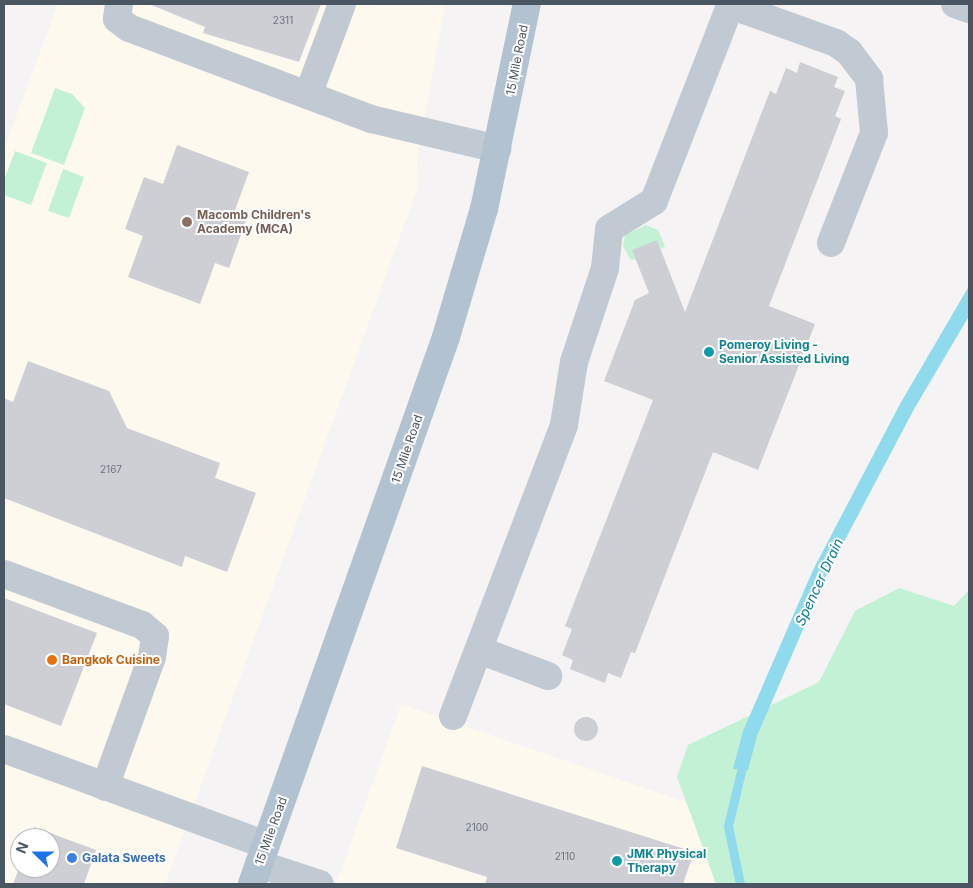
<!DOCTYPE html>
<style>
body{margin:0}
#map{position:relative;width:973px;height:888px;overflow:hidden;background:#f5f3f3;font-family:Inter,sans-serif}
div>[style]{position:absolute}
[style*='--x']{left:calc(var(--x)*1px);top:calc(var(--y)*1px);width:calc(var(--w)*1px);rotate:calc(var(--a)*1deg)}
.commercial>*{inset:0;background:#fdf9ef}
.green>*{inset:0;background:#c3f1d5}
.water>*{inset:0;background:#90daee}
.stream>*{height:9px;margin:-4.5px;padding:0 4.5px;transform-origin:4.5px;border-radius:4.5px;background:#90daee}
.building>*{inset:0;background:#cdcfd5}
.round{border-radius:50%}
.minor>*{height:28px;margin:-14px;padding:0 14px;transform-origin:14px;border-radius:14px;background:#c1cad2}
.major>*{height:28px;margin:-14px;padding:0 14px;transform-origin:14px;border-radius:14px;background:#b3c2d1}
.dots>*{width:14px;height:14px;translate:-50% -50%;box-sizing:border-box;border:2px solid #fff;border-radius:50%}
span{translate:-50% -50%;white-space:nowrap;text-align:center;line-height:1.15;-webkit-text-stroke:4px #fff;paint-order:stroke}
.number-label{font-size:10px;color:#6b747e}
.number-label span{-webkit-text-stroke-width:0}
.street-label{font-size:12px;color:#4a5661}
.education-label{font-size:12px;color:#785e54;font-weight:700}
.left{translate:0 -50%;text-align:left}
.culture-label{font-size:12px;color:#0d838f;font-weight:700}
.food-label{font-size:12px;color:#c56008;font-weight:700}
.shop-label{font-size:12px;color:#366cbe;font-weight:700}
.water-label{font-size:14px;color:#0c7c9b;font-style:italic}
.frame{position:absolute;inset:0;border:5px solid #4a5661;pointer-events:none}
.north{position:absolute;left:10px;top:828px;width:50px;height:50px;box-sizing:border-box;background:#fff;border:1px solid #b7bbc0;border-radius:50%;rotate:292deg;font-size:14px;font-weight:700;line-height:20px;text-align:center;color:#4a5661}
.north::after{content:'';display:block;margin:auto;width:18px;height:22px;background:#1a73e8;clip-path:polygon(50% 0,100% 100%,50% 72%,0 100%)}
</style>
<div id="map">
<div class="commercial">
<div style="clip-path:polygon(evenodd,58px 4px,445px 4px,417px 162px,418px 187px,165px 884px,4px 884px,4px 149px,58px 4px,20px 838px,50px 838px,50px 868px,20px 868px,20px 838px)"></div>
<div style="clip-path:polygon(401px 704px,682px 801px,915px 884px,336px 884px)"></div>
</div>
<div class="green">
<div style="clip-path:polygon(55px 88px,72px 94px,85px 108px,64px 165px,31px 153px)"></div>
<div style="clip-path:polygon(15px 151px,47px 163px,31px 205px,4px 195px,4px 180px)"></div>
<div style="clip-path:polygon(63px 169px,84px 177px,69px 218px,48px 211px)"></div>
<div style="clip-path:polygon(646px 225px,658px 230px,665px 246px,661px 249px,657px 240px,632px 250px,636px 260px,630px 259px,623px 246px,625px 235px)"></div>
<div style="clip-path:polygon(899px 588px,954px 606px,969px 590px,969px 884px,716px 884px,677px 777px,688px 745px,819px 682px,855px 611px)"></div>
</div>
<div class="water">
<div style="clip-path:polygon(969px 286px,969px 316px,913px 411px,826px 576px,757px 736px,748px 770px,733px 769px,743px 731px,813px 570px,900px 404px)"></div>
</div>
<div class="stream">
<div style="--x:740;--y:884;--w:59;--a:-101.7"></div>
<div style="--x:728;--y:826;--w:69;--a:-76.6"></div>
</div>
<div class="building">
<div style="clip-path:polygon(149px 4px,321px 4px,299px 62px,203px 33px,205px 27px)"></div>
<div style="clip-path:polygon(800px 62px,838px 77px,834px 87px,845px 91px,835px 116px,841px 119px,769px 306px,815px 324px,758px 470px,713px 452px,635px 653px,631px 652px,621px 678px,608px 673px,605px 683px,570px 669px,573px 660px,562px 655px,572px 629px,565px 626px,653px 400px,604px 381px,635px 300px,649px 293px,632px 250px,657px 240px,685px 312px,770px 91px,776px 94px,786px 68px,797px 73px)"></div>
<div style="clip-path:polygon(177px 145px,249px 172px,235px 210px,248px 215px,229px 268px,215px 263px,200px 304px,128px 277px,143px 236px,125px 229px,144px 177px,163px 184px)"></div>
<div style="clip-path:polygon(28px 361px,109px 391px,127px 428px,220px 463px,215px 478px,256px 493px,227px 572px,185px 556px,182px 567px,4px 498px,4px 398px,13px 402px)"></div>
<div style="clip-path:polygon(4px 598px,97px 633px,61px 726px,4px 704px)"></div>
<div class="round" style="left:574px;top:717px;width:24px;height:24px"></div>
<div style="clip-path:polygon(422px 766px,694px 852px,683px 884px,485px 884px,487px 877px,396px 848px)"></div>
<div style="clip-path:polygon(34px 827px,96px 850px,84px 884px,13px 884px,20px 866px,50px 868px,50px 838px,30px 838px)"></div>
</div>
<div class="minor">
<div style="--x:119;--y:4;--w:15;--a:98"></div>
<div style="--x:117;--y:19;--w:15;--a:37"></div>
<div style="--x:129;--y:28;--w:259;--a:20.6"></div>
<div style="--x:371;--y:119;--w:130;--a:13.3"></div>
<div style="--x:955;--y:4;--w:15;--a:20"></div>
<div style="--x:730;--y:5;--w:113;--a:19.7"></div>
<div style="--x:836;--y:43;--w:16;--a:35"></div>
<div style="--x:849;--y:52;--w:34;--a:53"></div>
<div style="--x:869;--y:79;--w:54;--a:84.7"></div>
<div style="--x:874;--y:133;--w:118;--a:111.4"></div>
<div style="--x:308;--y:95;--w:97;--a:-69.5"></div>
<div style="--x:4;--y:574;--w:147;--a:20.3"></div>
<div style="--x:142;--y:625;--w:17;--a:40"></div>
<div style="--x:155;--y:636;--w:21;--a:98"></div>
<div style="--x:152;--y:657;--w:138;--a:109.9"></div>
<div style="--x:479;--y:650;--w:74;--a:20.6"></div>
<div style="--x:453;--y:716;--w:311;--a:-69.1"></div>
<div style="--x:564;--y:425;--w:64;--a:-81"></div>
<div style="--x:574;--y:362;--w:99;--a:-71.7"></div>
<div style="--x:605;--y:268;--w:39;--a:-84"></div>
<div style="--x:609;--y:229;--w:53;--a:-31.9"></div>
<div style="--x:654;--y:201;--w:212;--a:-68.7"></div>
<div style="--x:4;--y:749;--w:279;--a:20.1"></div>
<div style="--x:259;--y:864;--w:64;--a:18.2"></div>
</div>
<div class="major">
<div style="--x:252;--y:884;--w:580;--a:-70.47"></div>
<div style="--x:446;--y:337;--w:134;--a:-73.5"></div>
<div style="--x:484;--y:209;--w:209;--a:-78.2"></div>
</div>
<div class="dots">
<div style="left:187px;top:222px;background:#8d6e63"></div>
<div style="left:709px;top:352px;background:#0f9aa8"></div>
<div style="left:52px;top:660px;background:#e8710a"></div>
<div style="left:72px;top:858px;background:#3f7fe0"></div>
<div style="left:617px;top:861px;background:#0f9aa8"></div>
</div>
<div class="number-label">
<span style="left:283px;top:21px">2311</span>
<span style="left:111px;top:470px">2167</span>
<span style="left:477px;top:828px">2100</span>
<span style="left:565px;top:857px">2110</span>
</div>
<div class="street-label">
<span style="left:517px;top:60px;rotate:-79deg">15 Mile Road</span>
<span style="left:407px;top:449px;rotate:-71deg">15 Mile Road</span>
<span style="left:271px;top:831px;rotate:-70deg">15 Mile Road</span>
</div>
<div class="education-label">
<span class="left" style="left:197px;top:222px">Macomb Children's<br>Academy (MCA)</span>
</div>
<div class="culture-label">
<span class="left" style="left:719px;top:352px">Pomeroy Living -<br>Senior Assisted Living</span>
<span class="left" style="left:627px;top:861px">JMK Physical<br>Therapy</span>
</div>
<div class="food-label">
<span class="left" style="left:62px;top:660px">Bangkok Cuisine</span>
</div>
<div class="shop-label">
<span class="left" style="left:82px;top:858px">Galata Sweets</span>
</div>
<div class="water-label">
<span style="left:819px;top:582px;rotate:-65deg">Spencer Drain</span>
</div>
<div class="frame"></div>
<div class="north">N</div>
</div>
